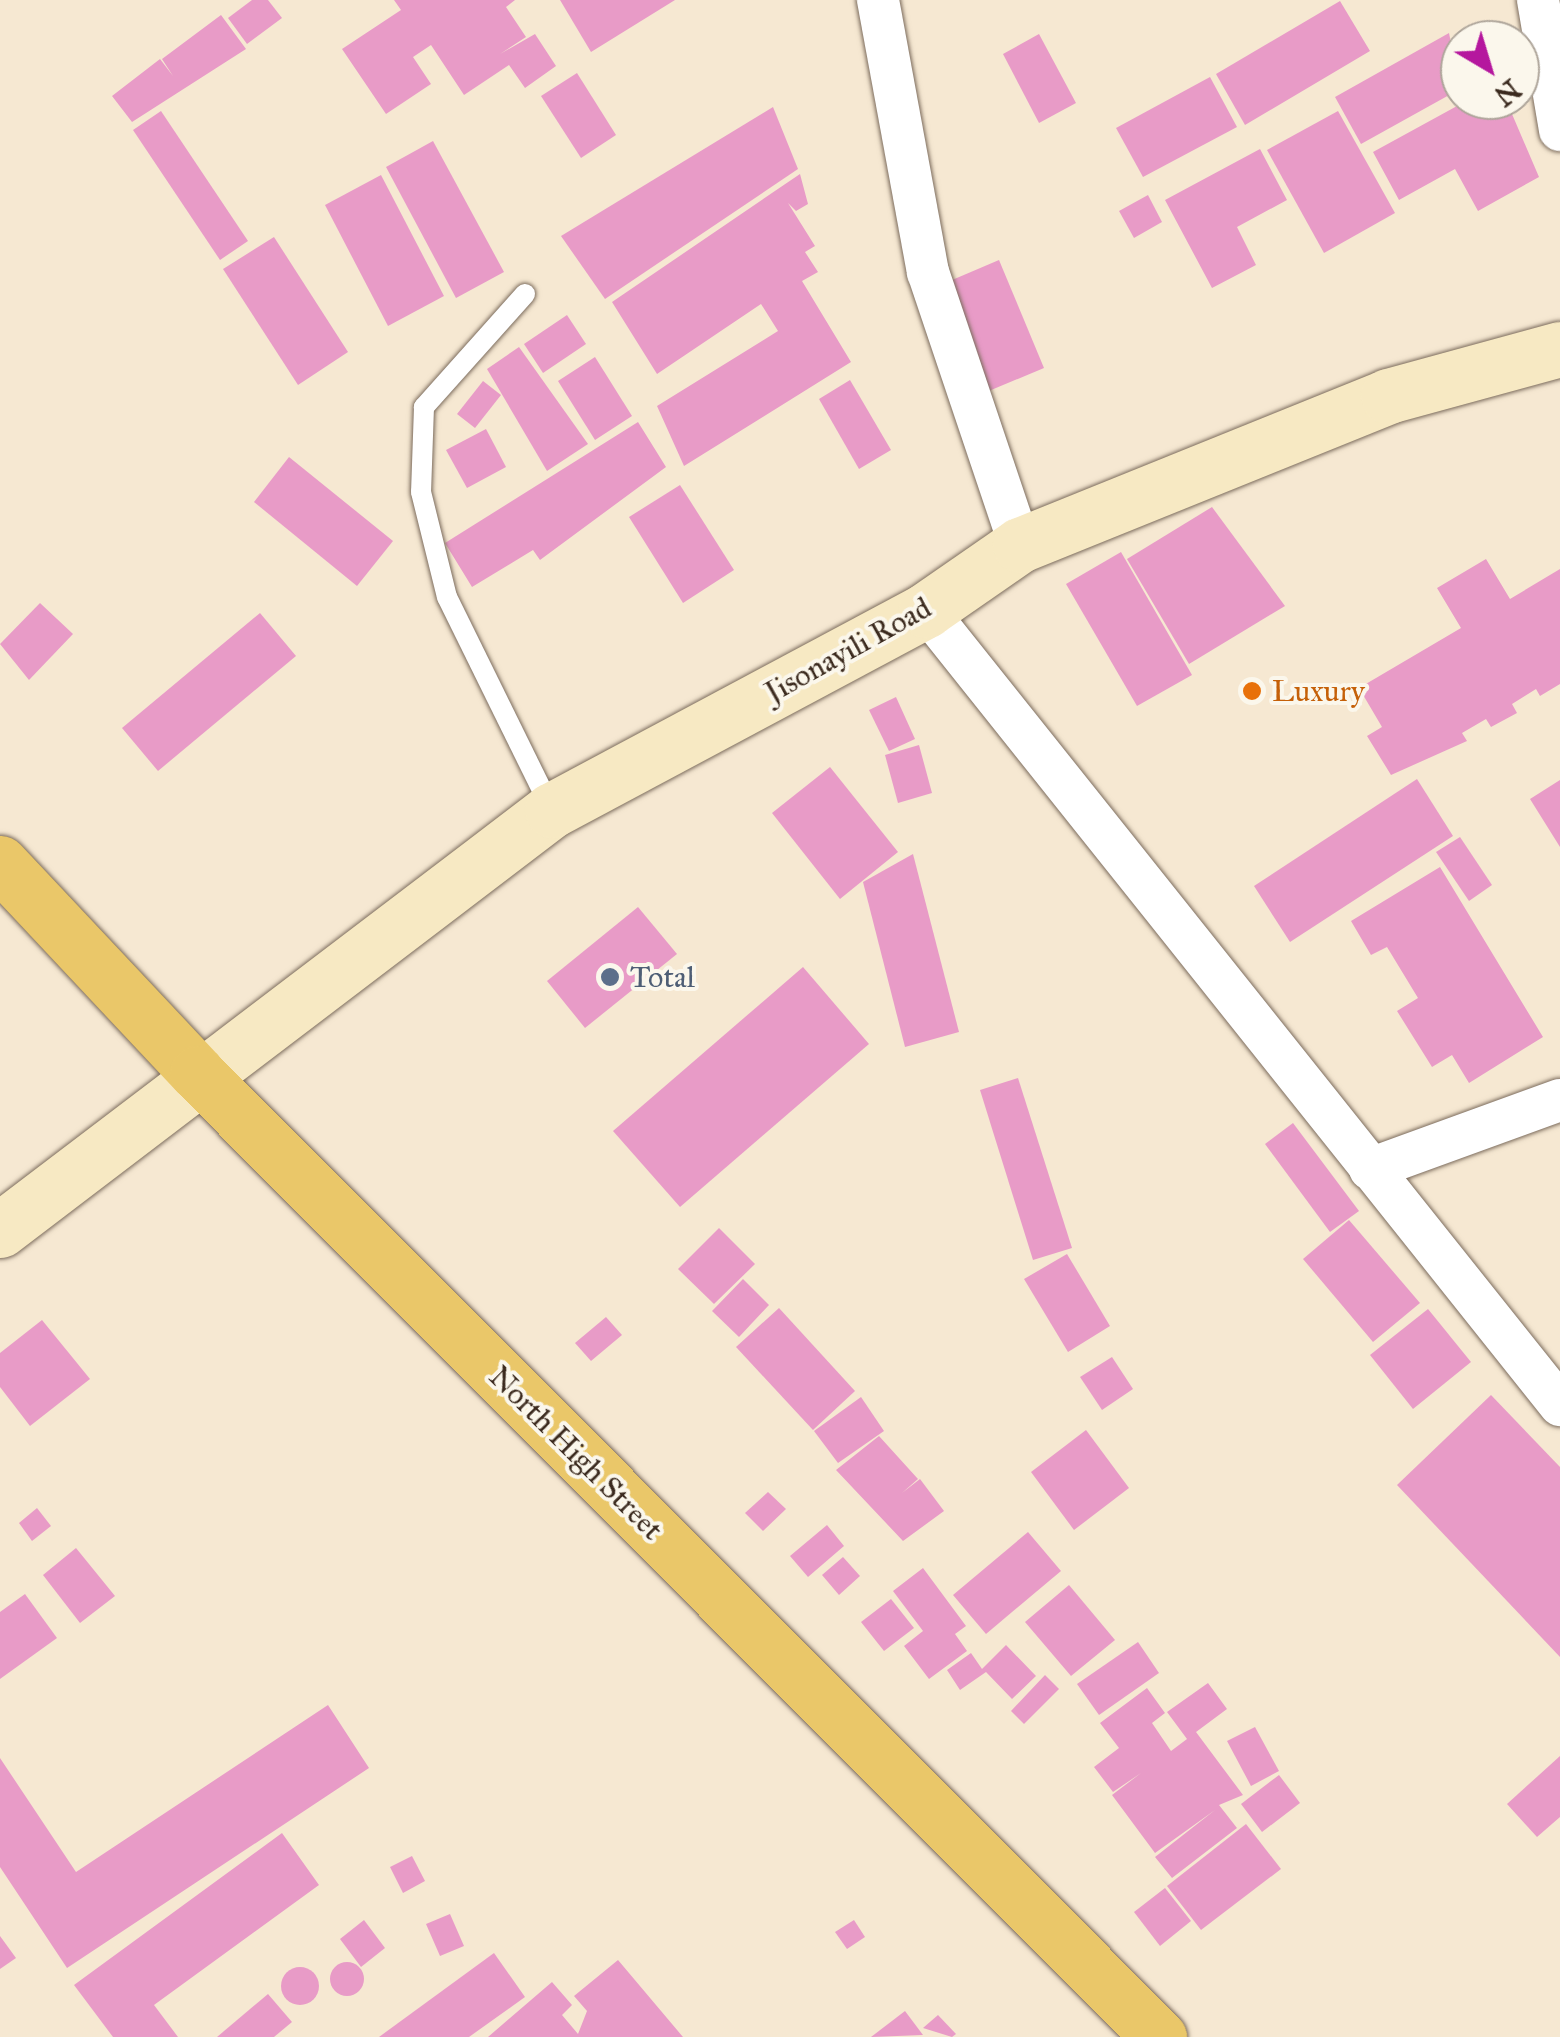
<!DOCTYPE html>
<style>
body{margin:0}
#map{position:relative;width:1560px;height:2037px;overflow:hidden;background:#f6e8d2;font-family:"IM FELL Great Primer",serif}
div>[style]{position:absolute}
[style*='--x']{left:calc(var(--x)*1px);top:calc(var(--y)*1px);width:calc(var(--w)*1px);rotate:calc(var(--a)*1deg)}
.building>*{inset:0;background:#e89bc7}
.round{border-radius:50%}
.roads{filter:drop-shadow(0 0 2px #7c6c5d) drop-shadow(0 0 2px #7c6c5d)}
.lane>*{height:20px;margin:-10px;padding:0 10px;transform-origin:10px;border-radius:10px;background:#fff}
.street>*{height:42px;margin:-21px;padding:0 21px;transform-origin:21px;border-radius:21px;background:#fff}
.secondary>*{height:55px;margin:-27.5px;padding:0 27.5px;transform-origin:27.5px;border-radius:27.5px;background:#f7e9c3}
.highway>*{height:55px;margin:-27.5px;padding:0 27.5px;transform-origin:27.5px;border-radius:27.5px;background:#eac769}
.dots>*{width:28px;height:28px;translate:-50% -50%;box-sizing:border-box;border:5px solid #fbf7ec;border-radius:50%}
span{translate:-50% -50%;white-space:nowrap;text-align:center;line-height:1.15;-webkit-text-stroke:8px #fbf7ec;paint-order:stroke}
.street-label{font-size:30px;color:#3b2a1e}
.food-label{font-size:30px;color:#c56008}
.left{translate:0 -50%;text-align:left}
.service-label{font-size:30px;color:#4e5e75}
.north{position:absolute;left:1440px;top:20px;width:100px;height:100px;box-sizing:border-box;background:#fbf7ec;border:2px solid #aea59a;border-radius:50%;rotate:142deg;font-size:28px;font-weight:700;line-height:40px;text-align:center;color:#3b2a1e}
.north::after{content:'';display:block;margin:auto;width:35px;height:45px;background:#b5179e;clip-path:polygon(50% 0,100% 100%,50% 72%,0 100%)}
</style>
<div id="map">
<div class="building">
<div style="clip-path:polygon(252px 0,268px 0,282px 18px,247px 44px,228px 18px)"></div>
<div style="clip-path:polygon(394px 0,515px 0,506px 7px,526px 37px,500px 54px,535px 34px,556px 66px,525px 88px,509px 65px,464px 95px,431px 45px,413px 57px,431px 84px,386px 114px,342px 49px,401px 10px)"></div>
<div style="clip-path:polygon(560px 0,675px 0,591px 52px)"></div>
<div style="clip-path:polygon(1340px 1px,1370px 51px,1245px 125px,1216px 74px)"></div>
<div style="clip-path:polygon(221px 15px,246px 49px,132px 122px,112px 96px,160px 59px,173px 76px,162px 59px)"></div>
<div style="clip-path:polygon(1449px 33px,1460px 89px,1361px 144px,1335px 97px)"></div>
<div style="clip-path:polygon(1039px 34px,1076px 103px,1039px 123px,1003px 54px)"></div>
<div style="clip-path:polygon(577px 73px,616px 135px,581px 158px,541px 96px)"></div>
<div style="clip-path:polygon(1210px 77px,1237px 127px,1143px 177px,1116px 128px)"></div>
<div style="clip-path:polygon(1468px 100px,1506px 100px,1539px 177px,1478px 211px,1455px 169px,1399px 200px,1373px 152px)"></div>
<div style="clip-path:polygon(773px 107px,798px 169px,605px 299px,561px 236px)"></div>
<div style="clip-path:polygon(161px 111px,248px 241px,220px 260px,133px 130px)"></div>
<div style="clip-path:polygon(1338px 111px,1395px 213px,1324px 253px,1267px 150px)"></div>
<div style="clip-path:polygon(433px 141px,504px 272px,456px 298px,386px 167px)"></div>
<div style="clip-path:polygon(1260px 149px,1287px 200px,1237px 227px,1256px 265px,1212px 288px,1165px 200px)"></div>
<div style="clip-path:polygon(800px 174px,808px 204px,796px 211px,788px 203px,815px 246px,805px 252px,818px 272px,802px 281px,851px 362px,684px 466px,657px 406px,778px 331px,761px 304px,657px 374px,612px 302px)"></div>
<div style="clip-path:polygon(381px 175px,444px 296px,388px 326px,325px 205px)"></div>
<div style="clip-path:polygon(1148px 195px,1162px 222px,1134px 238px,1119px 211px)"></div>
<div style="clip-path:polygon(274px 237px,348px 352px,298px 385px,223px 269px)"></div>
<div style="clip-path:polygon(999px 260px,1044px 368px,984px 393px,938px 286px)"></div>
<div style="clip-path:polygon(567px 315px,586px 344px,543px 373px,524px 344px)"></div>
<div style="clip-path:polygon(519px 347px,588px 444px,547px 471px,487px 369px)"></div>
<div style="clip-path:polygon(595px 357px,632px 416px,595px 440px,558px 381px)"></div>
<div style="clip-path:polygon(850px 380px,891px 450px,859px 469px,819px 399px)"></div>
<div style="clip-path:polygon(483px 381px,501px 395px,475px 428px,457px 414px)"></div>
<div style="clip-path:polygon(638px 422px,666px 467px,540px 560px,533px 550px,472px 587px,445px 543px)"></div>
<div style="clip-path:polygon(486px 429px,506px 467px,467px 488px,446px 450px)"></div>
<div style="clip-path:polygon(289px 457px,393px 541px,357px 586px,254px 502px)"></div>
<div style="clip-path:polygon(680px 485px,734px 570px,683px 603px,629px 517px)"></div>
<div style="clip-path:polygon(1212px 507px,1285px 606px,1189px 664px,1127px 559px)"></div>
<div style="clip-path:polygon(1121px 552px,1192px 675px,1137px 706px,1066px 584px)"></div>
<div style="clip-path:polygon(1486px 559px,1510px 599px,1560px 569px,1560px 684px,1540px 696px,1536px 689px,1512px 704px,1517px 713px,1491px 727px,1486px 719px,1462px 733px,1467px 741px,1391px 775px,1367px 736px,1382px 727px,1359px 688px,1461px 628px,1437px 588px)"></div>
<div style="clip-path:polygon(40px 603px,73px 634px,29px 680px,0 644px)"></div>
<div style="clip-path:polygon(260px 613px,296px 656px,158px 771px,122px 728px)"></div>
<div style="clip-path:polygon(896px 697px,915px 739px,889px 751px,869px 710px)"></div>
<div style="clip-path:polygon(919px 745px,932px 793px,898px 803px,885px 755px)"></div>
<div style="clip-path:polygon(830px 767px,898px 852px,840px 899px,772px 813px)"></div>
<div style="clip-path:polygon(1417px 779px,1453px 836px,1290px 942px,1254px 886px)"></div>
<div style="clip-path:polygon(1560px 780px,1560px 847px,1530px 799px)"></div>
<div style="clip-path:polygon(1460px 837px,1492px 885px,1469px 901px,1436px 852px)"></div>
<div style="clip-path:polygon(913px 854px,959px 1032px,905px 1047px,863px 882px)"></div>
<div style="clip-path:polygon(1440px 867px,1543px 1037px,1469px 1083px,1452px 1055px,1432px 1067px,1397px 1011px,1418px 998px,1387px 947px,1371px 955px,1351px 921px)"></div>
<div style="clip-path:polygon(638px 907px,677px 954px,585px 1028px,547px 981px)"></div>
<div style="clip-path:polygon(803px 967px,869px 1044px,680px 1207px,613px 1131px)"></div>
<div style="clip-path:polygon(1018px 1078px,1072px 1248px,1033px 1260px,980px 1090px)"></div>
<div style="clip-path:polygon(1293px 1123px,1359px 1211px,1330px 1232px,1265px 1144px)"></div>
<div style="clip-path:polygon(1349px 1220px,1420px 1303px,1373px 1342px,1303px 1259px)"></div>
<div style="clip-path:polygon(719px 1228px,755px 1264px,714px 1304px,678px 1269px)"></div>
<div style="clip-path:polygon(1067px 1254px,1110px 1326px,1068px 1352px,1024px 1279px)"></div>
<div style="clip-path:polygon(743px 1279px,769px 1305px,739px 1337px,712px 1311px)"></div>
<div style="clip-path:polygon(779px 1308px,855px 1391px,813px 1430px,736px 1347px)"></div>
<div style="clip-path:polygon(1428px 1309px,1471px 1362px,1413px 1409px,1370px 1355px)"></div>
<div style="clip-path:polygon(606px 1317px,622px 1335px,591px 1361px,575px 1343px)"></div>
<div style="clip-path:polygon(42px 1320px,90px 1379px,30px 1426px,0 1387px,0 1353px)"></div>
<div style="clip-path:polygon(1112px 1357px,1133px 1389px,1102px 1410px,1080px 1377px)"></div>
<div style="clip-path:polygon(1491px 1395px,1560px 1467px,1560px 1657px,1397px 1485px)"></div>
<div style="clip-path:polygon(861px 1397px,884px 1431px,838px 1463px,814px 1431px)"></div>
<div style="clip-path:polygon(1086px 1430px,1129px 1488px,1074px 1530px,1031px 1472px)"></div>
<div style="clip-path:polygon(879px 1436px,918px 1479px,902px 1493px,920px 1479px,944px 1511px,903px 1541px,836px 1470px)"></div>
<div style="clip-path:polygon(768px 1492px,786px 1509px,763px 1531px,745px 1513px)"></div>
<div style="clip-path:polygon(37px 1508px,51px 1526px,32px 1541px,19px 1523px)"></div>
<div style="clip-path:polygon(827px 1525px,844px 1546px,808px 1577px,790px 1556px)"></div>
<div style="clip-path:polygon(1028px 1532px,1061px 1571px,986px 1634px,953px 1595px)"></div>
<div style="clip-path:polygon(76px 1548px,115px 1596px,80px 1623px,43px 1575px)"></div>
<div style="clip-path:polygon(843px 1557px,860px 1576px,839px 1595px,822px 1575px)"></div>
<div style="clip-path:polygon(923px 1568px,966px 1626px,955px 1634px,967px 1651px,929px 1679px,904px 1646px,923px 1631px,893px 1591px)"></div>
<div style="clip-path:polygon(1069px 1585px,1115px 1640px,1071px 1676px,1025px 1622px)"></div>
<div style="clip-path:polygon(25px 1594px,57px 1638px,0 1679px,0 1612px)"></div>
<div style="clip-path:polygon(891px 1599px,914px 1628px,884px 1651px,861px 1622px)"></div>
<div style="clip-path:polygon(1138px 1642px,1159px 1673px,1099px 1715px,1077px 1684px)"></div>
<div style="clip-path:polygon(1006px 1645px,1036px 1676px,1012px 1699px,986px 1672px,960px 1690px,947px 1670px,971px 1653px,982px 1669px)"></div>
<div style="clip-path:polygon(1045px 1675px,1059px 1689px,1024px 1724px,1011px 1711px)"></div>
<div style="clip-path:polygon(1208px 1683px,1227px 1709px,1196px 1732px,1243px 1795px,1219px 1805px,1237px 1828px,1172px 1878px,1155px 1857px,1215px 1810px,1155px 1853px,1112px 1795px,1141px 1773px,1113px 1792px,1094px 1767px,1119px 1748px,1100px 1723px,1147px 1688px,1165px 1713px,1152px 1723px,1171px 1751px,1187px 1739px,1167px 1712px)"></div>
<div style="clip-path:polygon(328px 1705px,369px 1768px,67px 1968px,0 1867px,0 1758px,76px 1872px)"></div>
<div style="clip-path:polygon(1255px 1727px,1279px 1771px,1251px 1786px,1227px 1741px)"></div>
<div style="clip-path:polygon(1560px 1756px,1560px 1817px,1537px 1837px,1507px 1804px)"></div>
<div style="clip-path:polygon(1279px 1775px,1300px 1803px,1262px 1832px,1241px 1804px)"></div>
<div style="clip-path:polygon(1246px 1824px,1281px 1869px,1201px 1930px,1167px 1886px)"></div>
<div style="clip-path:polygon(282px 1833px,319px 1885px,154px 2005px,178px 2037px,113px 2037px,74px 1985px)"></div>
<div style="clip-path:polygon(412px 1856px,425px 1881px,403px 1893px,390px 1867px)"></div>
<div style="clip-path:polygon(1165px 1888px,1191px 1921px,1160px 1946px,1134px 1912px)"></div>
<div style="clip-path:polygon(450px 1914px,464px 1946px,440px 1956px,426px 1924px)"></div>
<div style="clip-path:polygon(364px 1920px,385px 1948px,361px 1967px,340px 1939px)"></div>
<div style="clip-path:polygon(854px 1920px,865px 1937px,847px 1949px,835px 1932px)"></div>
<div style="clip-path:polygon(0 1936px,16px 1958px,0 1969px)"></div>
<div style="clip-path:polygon(494px 1953px,525px 1997px,469px 2037px,379px 2037px)"></div>
<div style="clip-path:polygon(618px 1960px,683px 2037px,488px 2037px,552px 1982px,572px 2005px,562px 2015px,578px 2034px,587px 2011px,574px 1996px)"></div>
<div class="round" style="left:330px;top:1962px;width:34px;height:34px"></div>
<div class="round" style="left:281px;top:1967px;width:38px;height:38px"></div>
<div style="clip-path:polygon(268px 1994px,292px 2022px,274px 2037px,217px 2037px)"></div>
<div style="clip-path:polygon(905px 2011px,923px 2035px,871px 2037px)"></div>
<div style="clip-path:polygon(938px 2015px,956px 2034px,952px 2037px,923px 2028px)"></div>
</div>
<div class="roads">
<div class="lane">
<div style="--x:525;--y:294;--w:152;--a:131.8"></div>
<div style="--x:424;--y:407;--w:85;--a:92"></div>
<div style="--x:421;--y:492;--w:108;--a:76.1"></div>
<div style="--x:447;--y:597;--w:235;--a:63.8"></div>
</div>
<div class="street">
<div style="--x:878;--y:0;--w:277;--a:79.6"></div>
<div style="--x:928;--y:272;--w:288;--a:71.4"></div>
<div style="--x:1538;--y:0;--w:132;--a:80.4"></div>
<div style="--x:926;--y:610;--w:1017;--a:51.43"></div>
<div style="--x:1370;--y:1169;--w:202;--a:-20"></div>
</div>
<div class="secondary">
<div style="--x:0;--y:1230;--w:694;--a:-37.27"></div>
<div style="--x:552;--y:810;--w:424;--a:-28.1"></div>
<div style="--x:926;--y:610;--w:114;--a:-34.7"></div>
<div style="--x:1020;--y:545;--w:397;--a:-22"></div>
<div style="--x:1388;--y:396;--w:178;--a:-15.3"></div>
</div>
<div class="highway">
<div style="--x:0;--y:863;--w:288;--a:46.8"></div>
<div style="--x:197;--y:1073;--w:1362;--a:45.06"></div>
</div>
</div>
<div class="dots">
<div style="left:1252px;top:691px;background:#e8710a"></div>
<div style="left:610px;top:977px;background:#5c6f8a"></div>
</div>
<div class="street-label">
<span style="left:848px;top:650px;rotate:-29deg">Jisonayili Road</span>
<span style="left:576px;top:1453px;rotate:45deg">North High Street</span>
</div>
<div class="food-label">
<span class="left" style="left:1272px;top:691px">Luxury</span>
</div>
<div class="service-label">
<span class="left" style="left:630px;top:977px">Total</span>
</div>
<div class="north">N</div>
</div>
